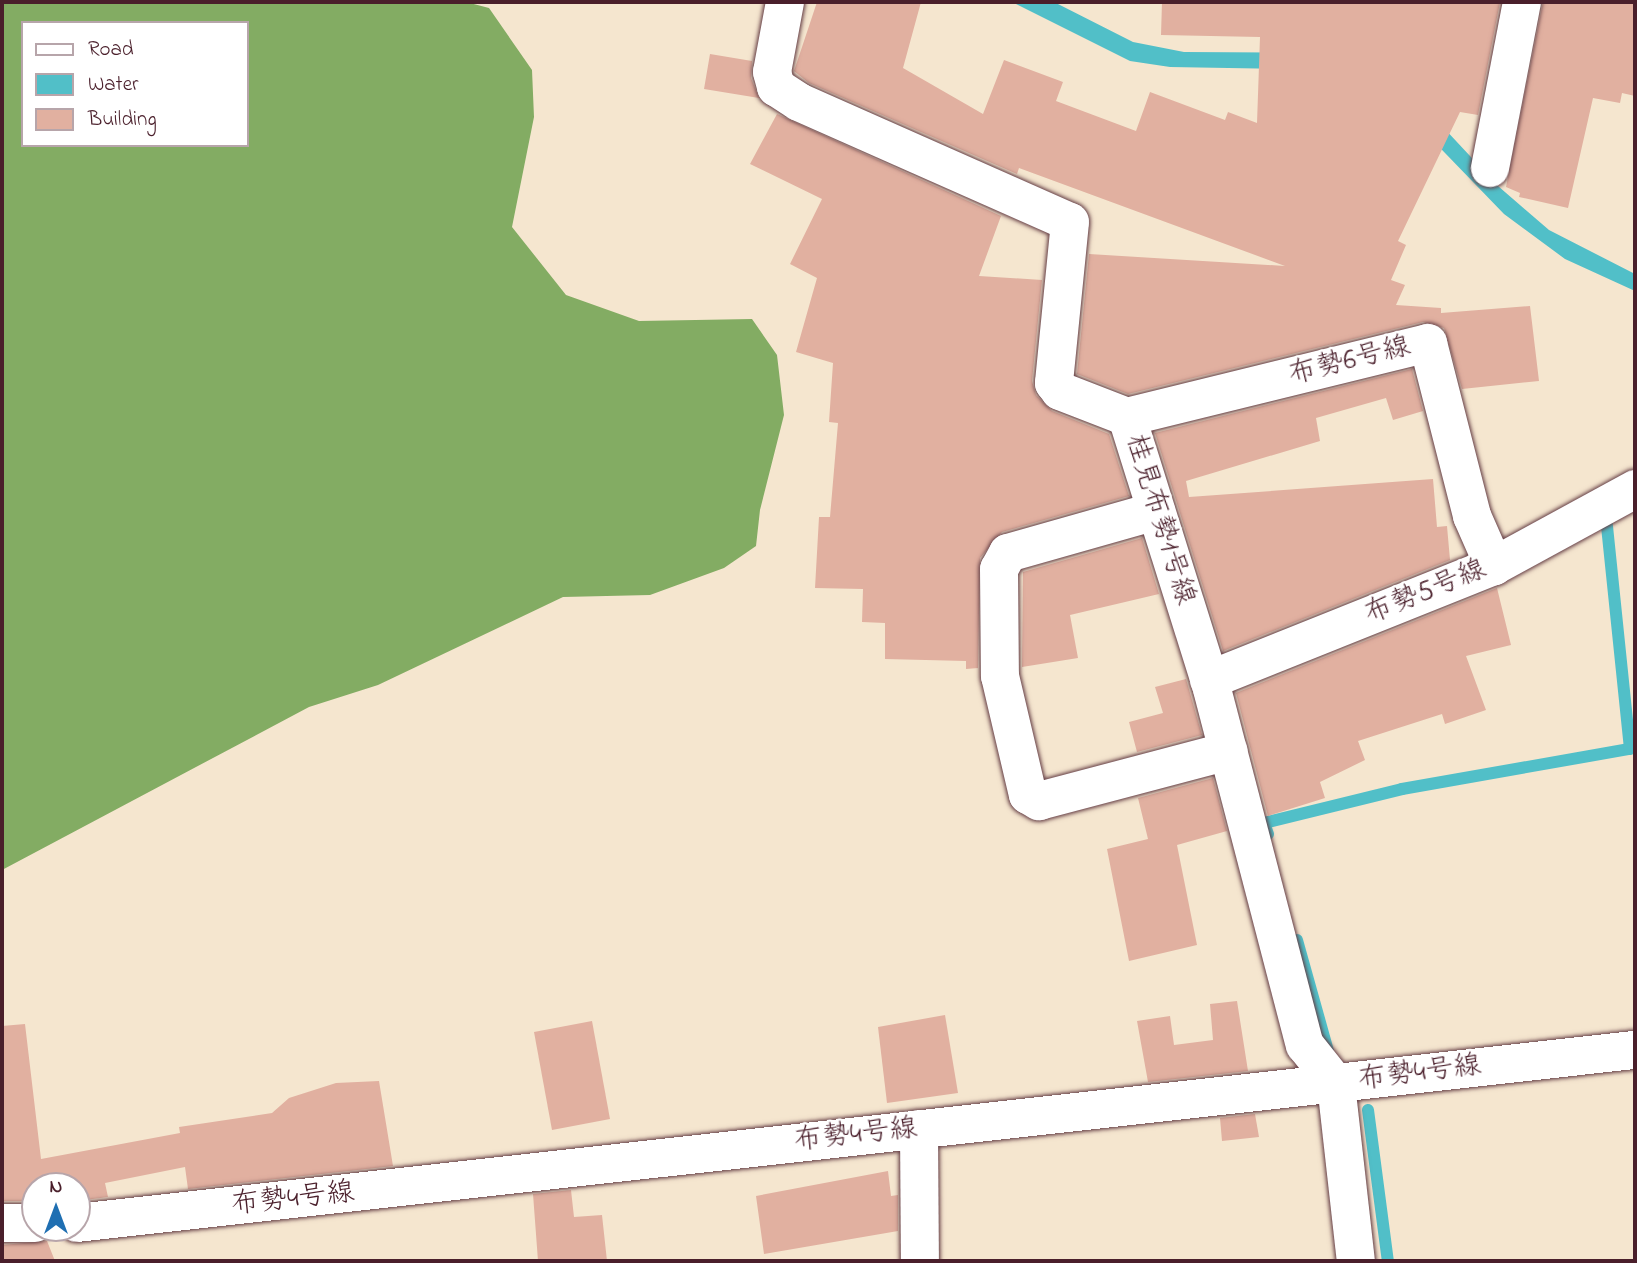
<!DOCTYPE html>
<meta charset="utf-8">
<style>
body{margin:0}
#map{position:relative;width:1637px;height:1263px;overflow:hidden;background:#f5e6cf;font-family:"Indie Flower","Klee One",sans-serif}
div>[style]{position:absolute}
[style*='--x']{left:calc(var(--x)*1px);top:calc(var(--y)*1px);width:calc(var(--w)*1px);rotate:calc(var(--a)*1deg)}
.forest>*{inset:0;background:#83ac63}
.water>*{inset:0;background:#51bfc8}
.stream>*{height:12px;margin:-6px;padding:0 6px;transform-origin:6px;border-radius:6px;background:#51bfc8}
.building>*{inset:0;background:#e1b0a0}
.roads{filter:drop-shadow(0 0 2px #643d44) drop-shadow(0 0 2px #643d44)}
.street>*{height:38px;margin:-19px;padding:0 19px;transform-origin:19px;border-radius:19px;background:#fff}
span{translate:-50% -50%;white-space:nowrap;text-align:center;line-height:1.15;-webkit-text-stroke:5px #fff;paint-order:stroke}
.street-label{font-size:28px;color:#4a1f2b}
.frame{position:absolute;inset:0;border:4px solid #4a1f2b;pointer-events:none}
.legend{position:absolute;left:21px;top:21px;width:228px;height:126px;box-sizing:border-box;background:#fff;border:2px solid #b7a5aa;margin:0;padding:9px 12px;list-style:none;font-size:21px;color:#4a1f2b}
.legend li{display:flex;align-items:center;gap:14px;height:35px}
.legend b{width:35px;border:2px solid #b7a5aa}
.north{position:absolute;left:21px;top:1172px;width:70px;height:70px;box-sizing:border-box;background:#fff;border:2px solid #b7a5aa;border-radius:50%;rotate:0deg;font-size:19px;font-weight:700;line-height:28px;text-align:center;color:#4a1f2b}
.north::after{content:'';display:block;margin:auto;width:24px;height:32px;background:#1f6fb2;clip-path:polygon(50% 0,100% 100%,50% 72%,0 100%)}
</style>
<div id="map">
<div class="forest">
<div style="clip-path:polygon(evenodd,2px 2px,466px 2px,489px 8px,532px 70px,534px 117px,512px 227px,566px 295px,639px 321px,752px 319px,777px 355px,784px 415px,760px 510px,756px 546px,724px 568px,650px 595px,563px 597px,378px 685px,309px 707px,2px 870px,2px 2px,23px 23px,247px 23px,247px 145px,23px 145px,23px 23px)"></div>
</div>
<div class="water">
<div style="clip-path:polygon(1012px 2px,1054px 2px,1133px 42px,1184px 52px,1335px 53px,1401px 82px,1498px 186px,1549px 230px,1635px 274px,1635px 291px,1565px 259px,1504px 214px,1387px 93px,1280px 69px,1170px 67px,1130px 61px)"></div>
</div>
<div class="stream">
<div style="--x:1268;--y:834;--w:12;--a:-110"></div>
<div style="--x:1264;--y:823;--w:142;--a:-13.8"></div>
<div style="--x:1402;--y:789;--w:231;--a:-10"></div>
<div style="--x:1630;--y:749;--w:232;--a:-95.9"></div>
<div style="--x:1297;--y:940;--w:115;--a:74.4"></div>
<div style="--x:1368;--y:1110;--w:152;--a:82.5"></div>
</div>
<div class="building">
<div style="clip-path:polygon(817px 2px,921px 2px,903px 68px,983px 114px,1004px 60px,1063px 82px,1056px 101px,1136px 131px,1150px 92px,1225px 120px,1228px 112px,1257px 123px,1260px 37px,1161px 35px,1162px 2px,1500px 2px,1478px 115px,1460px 112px,1398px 241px,1406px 245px,1391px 280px,1405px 285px,1396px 305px,1441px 308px,1441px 313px,1530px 306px,1539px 381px,1462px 389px,1444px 328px,1423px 322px,1128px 394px,1077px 374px,1089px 254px,1285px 266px,1019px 168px,1017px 174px,809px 83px,794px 71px)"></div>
<div style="clip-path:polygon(1543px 2px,1635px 2px,1635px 96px,1622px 93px,1620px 103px,1593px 98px,1568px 208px,1519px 197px,1520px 193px,1506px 187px)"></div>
<div style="clip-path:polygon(710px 54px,752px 61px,751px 78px,759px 98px,704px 89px)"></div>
<div style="clip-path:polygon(777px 114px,1001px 216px,979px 276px,1042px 280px,1032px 381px,1036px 395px,1052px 411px,1109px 434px,1129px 496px,1002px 532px,980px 558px,978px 668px,966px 669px,966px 661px,885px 659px,885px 623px,862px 622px,863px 589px,815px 588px,819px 517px,830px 517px,838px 423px,829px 422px,833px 363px,796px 352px,817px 278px,790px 264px,822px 199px,750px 164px)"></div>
<div style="clip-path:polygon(1412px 369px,1423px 411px,1393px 420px,1386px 398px,1316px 418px,1320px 441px,1186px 481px,1189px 497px,1433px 479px,1437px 527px,1447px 526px,1450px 560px,1223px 651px,1155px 433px)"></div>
<div style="clip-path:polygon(1142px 538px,1159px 594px,1070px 615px,1078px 658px,1022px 667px,1023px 572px)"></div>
<div style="clip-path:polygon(1497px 588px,1511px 645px,1466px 656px,1486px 710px,1445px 724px,1442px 714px,1358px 741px,1365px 760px,1320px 782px,1325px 798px,1268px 816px,1236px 693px)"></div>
<div style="clip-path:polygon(1186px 679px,1202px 735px,1137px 752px,1129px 722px,1163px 713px,1155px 687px)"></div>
<div style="clip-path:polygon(1213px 778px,1227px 831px,1177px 845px,1197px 945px,1129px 961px,1107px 849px,1148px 839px,1138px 798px)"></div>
<div style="clip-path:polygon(1237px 1001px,1248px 1071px,1148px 1082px,1137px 1021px,1170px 1016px,1174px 1045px,1213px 1040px,1210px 1004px)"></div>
<div style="clip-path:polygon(945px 1015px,958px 1093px,887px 1103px,878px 1027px)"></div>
<div style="clip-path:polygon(592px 1021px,610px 1119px,552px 1130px,534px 1032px)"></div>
<div style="clip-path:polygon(25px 1024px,41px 1159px,180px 1133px,179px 1127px,272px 1113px,289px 1098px,336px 1083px,379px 1081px,393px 1166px,188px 1189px,185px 1167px,105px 1183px,108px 1197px,77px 1201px,77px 1186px,35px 1186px,35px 1201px,2px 1201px,2px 1026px)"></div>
<div style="clip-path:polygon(1255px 1114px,1259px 1137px,1222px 1141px,1220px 1118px)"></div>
<div style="clip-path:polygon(888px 1171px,891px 1196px,898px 1195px,898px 1231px,764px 1254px,756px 1196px)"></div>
<div style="clip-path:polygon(571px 1190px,574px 1217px,602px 1215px,607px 1261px,538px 1261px,533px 1194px)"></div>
<div style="clip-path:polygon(47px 1241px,55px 1261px,2px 1261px,2px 1245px)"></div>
</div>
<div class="roads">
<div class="street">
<div style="--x:785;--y:2;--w:71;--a:100.5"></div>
<div style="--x:772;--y:72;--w:16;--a:75"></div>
<div style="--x:776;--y:87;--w:27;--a:33"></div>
<div style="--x:799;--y:102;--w:296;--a:23.9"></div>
<div style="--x:1070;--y:222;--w:162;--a:95.7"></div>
<div style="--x:1054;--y:383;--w:10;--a:53"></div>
<div style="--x:1060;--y:391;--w:72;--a:21.2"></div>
<div style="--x:1127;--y:417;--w:285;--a:72.6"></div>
<div style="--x:1212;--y:689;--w:368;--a:75.4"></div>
<div style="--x:1305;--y:1045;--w:50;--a:51.5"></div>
<div style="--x:1336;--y:1084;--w:178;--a:83.6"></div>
<div style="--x:1490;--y:168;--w:169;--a:-79.1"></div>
<div style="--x:1127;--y:417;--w:310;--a:-13.8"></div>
<div style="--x:1428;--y:343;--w:179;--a:75.7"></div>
<div style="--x:1472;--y:516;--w:55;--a:66.3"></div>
<div style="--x:1156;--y:511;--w:154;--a:164.2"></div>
<div style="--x:1008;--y:553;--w:18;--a:119"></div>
<div style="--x:999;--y:569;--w:107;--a:89.5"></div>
<div style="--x:1000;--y:676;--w:122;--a:76.8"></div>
<div style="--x:1028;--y:795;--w:13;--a:29"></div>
<div style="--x:1039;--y:801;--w:196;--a:-14.8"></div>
<div style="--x:1209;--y:680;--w:307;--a:-21.8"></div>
<div style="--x:1494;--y:566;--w:161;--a:-28.6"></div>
<div style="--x:919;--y:1129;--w:132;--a:89.6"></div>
<div style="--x:2;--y:1223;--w:33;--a:0"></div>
<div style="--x:77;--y:1223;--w:1568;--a:-6.34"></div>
</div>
</div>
<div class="street-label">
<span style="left:1350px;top:362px;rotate:-14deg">布勢6号線</span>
<span style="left:1159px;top:520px;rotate:73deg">桂見布勢1号線</span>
<span style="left:1426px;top:593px;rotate:-22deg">布勢5号線</span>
<span style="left:1420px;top:1074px;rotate:-7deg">布勢4号線</span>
<span style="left:856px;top:1136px;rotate:-6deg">布勢4号線</span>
<span style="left:293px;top:1200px;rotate:-6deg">布勢4号線</span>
</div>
<div class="frame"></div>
<ul class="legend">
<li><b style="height:9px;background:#fff"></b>Road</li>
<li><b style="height:19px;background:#51bfc8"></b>Water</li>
<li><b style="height:19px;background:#e1b0a0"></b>Building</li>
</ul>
<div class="north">N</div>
</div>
